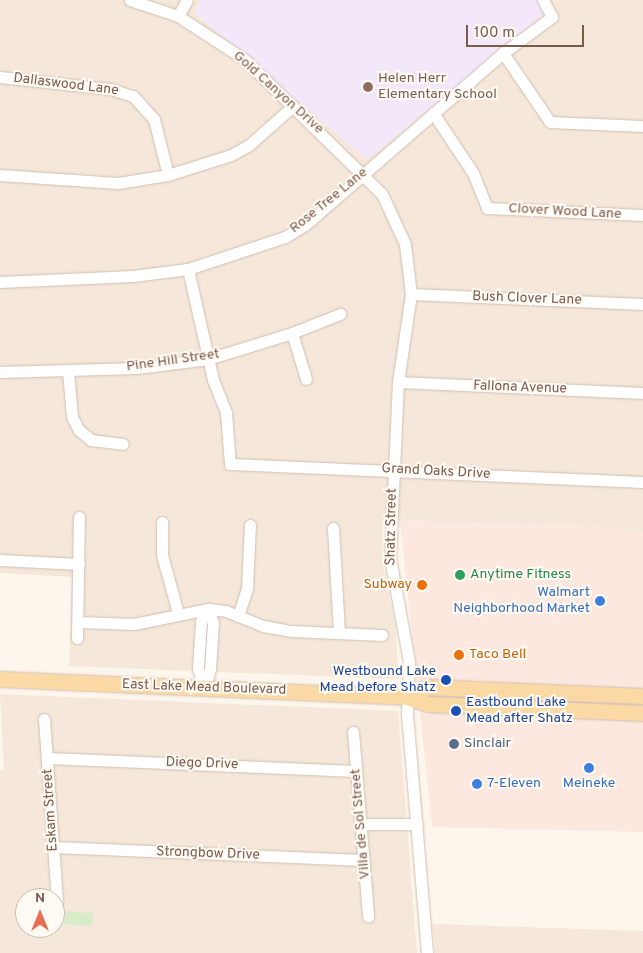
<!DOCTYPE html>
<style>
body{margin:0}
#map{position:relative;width:643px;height:953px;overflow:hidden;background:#fdf6ec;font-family:Overpass,sans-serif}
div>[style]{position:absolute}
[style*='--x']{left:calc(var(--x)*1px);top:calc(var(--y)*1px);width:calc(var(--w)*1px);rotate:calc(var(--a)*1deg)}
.residential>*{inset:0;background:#f5e8da}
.commercial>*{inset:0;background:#fde8e0}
.education>*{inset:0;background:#f3e8fa}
.green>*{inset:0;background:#d8ecc9}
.roads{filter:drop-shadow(0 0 1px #d1beb0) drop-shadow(0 0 1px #d1beb0)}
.minor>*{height:11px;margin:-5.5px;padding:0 5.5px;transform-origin:5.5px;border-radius:5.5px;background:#fff}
.major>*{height:15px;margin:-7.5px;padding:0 7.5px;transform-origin:7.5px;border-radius:7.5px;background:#fbd9a5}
.dots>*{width:14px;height:14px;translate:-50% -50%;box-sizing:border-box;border:2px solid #fffaf3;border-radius:50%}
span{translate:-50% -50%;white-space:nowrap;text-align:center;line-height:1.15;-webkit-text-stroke:4px #fffaf3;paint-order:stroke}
.education-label{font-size:14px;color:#785e54}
.left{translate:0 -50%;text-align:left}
.street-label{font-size:14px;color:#7a5c4d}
.leisure-label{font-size:14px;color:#27864d}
.food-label{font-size:14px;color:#c56008}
.right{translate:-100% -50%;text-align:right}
.shop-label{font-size:14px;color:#366cbe}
.transit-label{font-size:14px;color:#164399}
.service-label{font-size:14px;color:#4e5e75}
.north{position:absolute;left:15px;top:888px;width:50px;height:50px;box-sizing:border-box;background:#fffaf3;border:1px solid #cabbb1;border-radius:50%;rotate:0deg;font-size:14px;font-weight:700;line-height:20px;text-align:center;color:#7a5c4d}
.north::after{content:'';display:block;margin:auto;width:18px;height:22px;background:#e76f51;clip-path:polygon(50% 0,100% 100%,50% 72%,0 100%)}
.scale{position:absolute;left:466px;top:25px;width:118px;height:22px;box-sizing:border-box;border:2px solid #7a5c4d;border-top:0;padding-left:6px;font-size:15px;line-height:18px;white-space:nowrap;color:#7a5c4d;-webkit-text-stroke:4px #fffaf3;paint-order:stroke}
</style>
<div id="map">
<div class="residential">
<div style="clip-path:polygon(0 0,643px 0,643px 529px,383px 520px,382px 561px,396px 627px,398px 679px,69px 666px,72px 577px,0 573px)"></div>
<div style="clip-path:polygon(evenodd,0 694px,398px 711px,417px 953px,0 953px,0 771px,4px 770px,0 694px,25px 898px,55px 898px,55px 928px,25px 928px,25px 898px)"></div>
<div style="clip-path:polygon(433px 924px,643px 931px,643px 953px,435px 953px)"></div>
</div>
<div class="commercial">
<div style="clip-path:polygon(400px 521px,643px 529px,643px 832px,432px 827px)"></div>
</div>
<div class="education">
<div style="clip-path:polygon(201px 0,537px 0,544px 14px,367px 160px,194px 13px)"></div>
</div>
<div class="green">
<div style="clip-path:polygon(65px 911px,93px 913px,92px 926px,64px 924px)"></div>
</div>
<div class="roads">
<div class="minor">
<div style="--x:130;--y:0;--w:51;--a:18.4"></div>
<div style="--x:178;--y:16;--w:79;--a:33.1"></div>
<div style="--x:244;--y:59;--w:193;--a:44.4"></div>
<div style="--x:382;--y:194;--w:55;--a:65.3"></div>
<div style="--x:405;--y:244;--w:50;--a:83.2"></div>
<div style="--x:411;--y:294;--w:89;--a:98.4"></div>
<div style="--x:398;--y:382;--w:176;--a:92.6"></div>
<div style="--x:390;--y:558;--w:106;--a:79.6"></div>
<div style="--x:409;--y:662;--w:52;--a:92.2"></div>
<div style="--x:407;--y:714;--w:240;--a:85.2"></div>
<div style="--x:178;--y:16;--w:18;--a:-61"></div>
<div style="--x:503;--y:53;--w:83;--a:55.7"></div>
<div style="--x:550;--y:122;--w:93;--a:2.5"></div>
<div style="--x:0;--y:77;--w:112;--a:6.2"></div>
<div style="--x:111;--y:89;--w:23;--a:18"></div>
<div style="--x:133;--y:96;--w:31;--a:48"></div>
<div style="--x:154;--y:119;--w:58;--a:76"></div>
<div style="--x:433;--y:113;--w:72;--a:56.3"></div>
<div style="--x:473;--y:173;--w:38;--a:68"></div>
<div style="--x:487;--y:208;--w:156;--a:2.6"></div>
<div style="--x:0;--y:175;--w:118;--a:3.9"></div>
<div style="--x:118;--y:183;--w:51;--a:-9.1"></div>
<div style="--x:168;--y:175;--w:66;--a:-17.6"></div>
<div style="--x:231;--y:155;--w:21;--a:-29"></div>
<div style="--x:249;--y:145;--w:59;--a:-41.6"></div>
<div style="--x:188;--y:269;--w:114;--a:77.3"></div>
<div style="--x:213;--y:380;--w:35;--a:68"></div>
<div style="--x:226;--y:413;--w:51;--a:85.5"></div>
<div style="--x:230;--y:464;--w:413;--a:2.5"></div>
<div style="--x:0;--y:282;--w:133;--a:-2.6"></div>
<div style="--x:133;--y:276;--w:55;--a:-7.3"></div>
<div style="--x:188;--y:269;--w:102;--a:-18.3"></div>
<div style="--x:285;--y:237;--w:23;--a:-31"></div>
<div style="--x:305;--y:225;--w:262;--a:-41"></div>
<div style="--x:503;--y:53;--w:61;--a:-36.3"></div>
<div style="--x:552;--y:17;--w:19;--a:-118"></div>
<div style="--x:411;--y:294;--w:232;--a:2.5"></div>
<div style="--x:292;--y:333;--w:48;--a:73.1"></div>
<div style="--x:68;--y:371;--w:46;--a:85"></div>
<div style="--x:72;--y:417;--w:15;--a:62"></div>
<div style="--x:79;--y:430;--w:16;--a:40"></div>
<div style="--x:91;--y:440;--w:32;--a:7"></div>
<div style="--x:0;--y:372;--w:137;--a:-1.7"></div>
<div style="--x:137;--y:368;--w:72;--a:-7.2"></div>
<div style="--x:208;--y:359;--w:88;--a:-17.2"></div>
<div style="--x:292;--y:333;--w:52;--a:-21.6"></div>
<div style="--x:398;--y:382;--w:245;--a:2.6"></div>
<div style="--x:162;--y:522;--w:33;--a:90"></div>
<div style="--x:162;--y:555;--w:60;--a:74.6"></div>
<div style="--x:333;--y:528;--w:104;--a:86.7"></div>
<div style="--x:0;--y:560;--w:79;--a:2.9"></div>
<div style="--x:238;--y:616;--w:29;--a:-72"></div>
<div style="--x:247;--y:588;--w:63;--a:-87.3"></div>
<div style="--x:79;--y:622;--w:55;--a:2.1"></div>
<div style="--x:134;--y:624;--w:76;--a:-11.5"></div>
<div style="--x:208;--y:609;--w:18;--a:6"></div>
<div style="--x:226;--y:611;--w:40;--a:22"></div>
<div style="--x:263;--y:626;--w:28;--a:10"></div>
<div style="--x:291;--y:631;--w:91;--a:2.5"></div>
<div style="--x:77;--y:638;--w:121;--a:-89.1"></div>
<div style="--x:204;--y:688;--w:21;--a:-107"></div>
<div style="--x:198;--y:668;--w:47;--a:-86.3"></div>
<div style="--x:201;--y:621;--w:14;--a:-60"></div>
<div style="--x:204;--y:688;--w:20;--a:-72"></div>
<div style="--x:210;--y:669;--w:46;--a:-86.3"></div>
<div style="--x:213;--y:623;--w:15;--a:-110"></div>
<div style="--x:44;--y:719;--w:183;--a:85.9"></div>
<div style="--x:353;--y:732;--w:185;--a:85.3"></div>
<div style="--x:47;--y:758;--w:309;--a:2.4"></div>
<div style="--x:360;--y:824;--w:57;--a:0"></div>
<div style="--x:53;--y:847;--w:311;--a:2.4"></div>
</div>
<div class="major">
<div style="--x:0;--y:679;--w:407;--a:2.5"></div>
<div style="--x:407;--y:697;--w:22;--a:18"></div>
<div style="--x:428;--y:704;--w:215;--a:2.4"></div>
<div style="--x:407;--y:697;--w:23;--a:-25"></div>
<div style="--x:428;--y:687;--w:215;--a:2.4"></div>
</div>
</div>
<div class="dots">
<div style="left:368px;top:87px;background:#8d6e63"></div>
<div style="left:460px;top:575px;background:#2e9e5b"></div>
<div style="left:422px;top:585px;background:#e8710a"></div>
<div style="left:600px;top:601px;background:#3f7fe0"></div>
<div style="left:459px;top:655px;background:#e8710a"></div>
<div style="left:446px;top:680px;background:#1a4fb4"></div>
<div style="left:456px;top:711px;background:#1a4fb4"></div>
<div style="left:454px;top:744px;background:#5c6f8a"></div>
<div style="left:589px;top:768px;background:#3f7fe0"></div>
<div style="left:477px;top:784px;background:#3f7fe0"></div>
</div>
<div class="education-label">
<span class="left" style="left:378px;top:87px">Helen Herr<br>Elementary School</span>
</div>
<div class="street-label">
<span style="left:66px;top:85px;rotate:7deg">Dallaswood Lane</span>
<span style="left:278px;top:93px;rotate:42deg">Gold Canyon Drive</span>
<span style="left:329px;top:201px;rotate:-39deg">Rose Tree Lane</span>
<span style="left:565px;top:212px;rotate:3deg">Clover Wood Lane</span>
<span style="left:527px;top:299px;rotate:2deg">Bush Clover Lane</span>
<span style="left:173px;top:361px;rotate:-8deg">Pine Hill Street</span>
<span style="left:520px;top:388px;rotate:2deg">Fallona Avenue</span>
<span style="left:436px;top:472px;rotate:3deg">Grand Oaks Drive</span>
<span style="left:392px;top:527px;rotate:-89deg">Shatz Street</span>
<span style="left:204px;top:688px;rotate:2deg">East Lake Mead Boulevard</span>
<span style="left:202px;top:764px;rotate:2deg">Diego Drive</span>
<span style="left:51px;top:810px;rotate:-94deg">Eskam Street</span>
<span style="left:361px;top:824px;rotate:-95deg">Villa de Sol Street</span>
<span style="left:208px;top:854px;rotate:2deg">Strongbow Drive</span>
</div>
<div class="leisure-label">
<span class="left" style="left:470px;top:575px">Anytime Fitness</span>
</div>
<div class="food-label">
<span class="right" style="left:412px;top:585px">Subway</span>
<span class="left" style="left:469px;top:655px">Taco Bell</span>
</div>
<div class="shop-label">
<span class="right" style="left:590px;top:601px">Walmart<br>Neighborhood Market</span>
<span class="left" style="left:487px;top:784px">7-Eleven</span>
<span style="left:589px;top:784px">Meineke</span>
</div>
<div class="transit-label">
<span class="right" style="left:436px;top:680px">Westbound Lake<br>Mead before Shatz</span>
<span class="left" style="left:466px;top:711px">Eastbound Lake<br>Mead after Shatz</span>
</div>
<div class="service-label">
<span class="left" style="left:464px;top:744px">Sinclair</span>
</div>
<div class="north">N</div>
<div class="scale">100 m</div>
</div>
